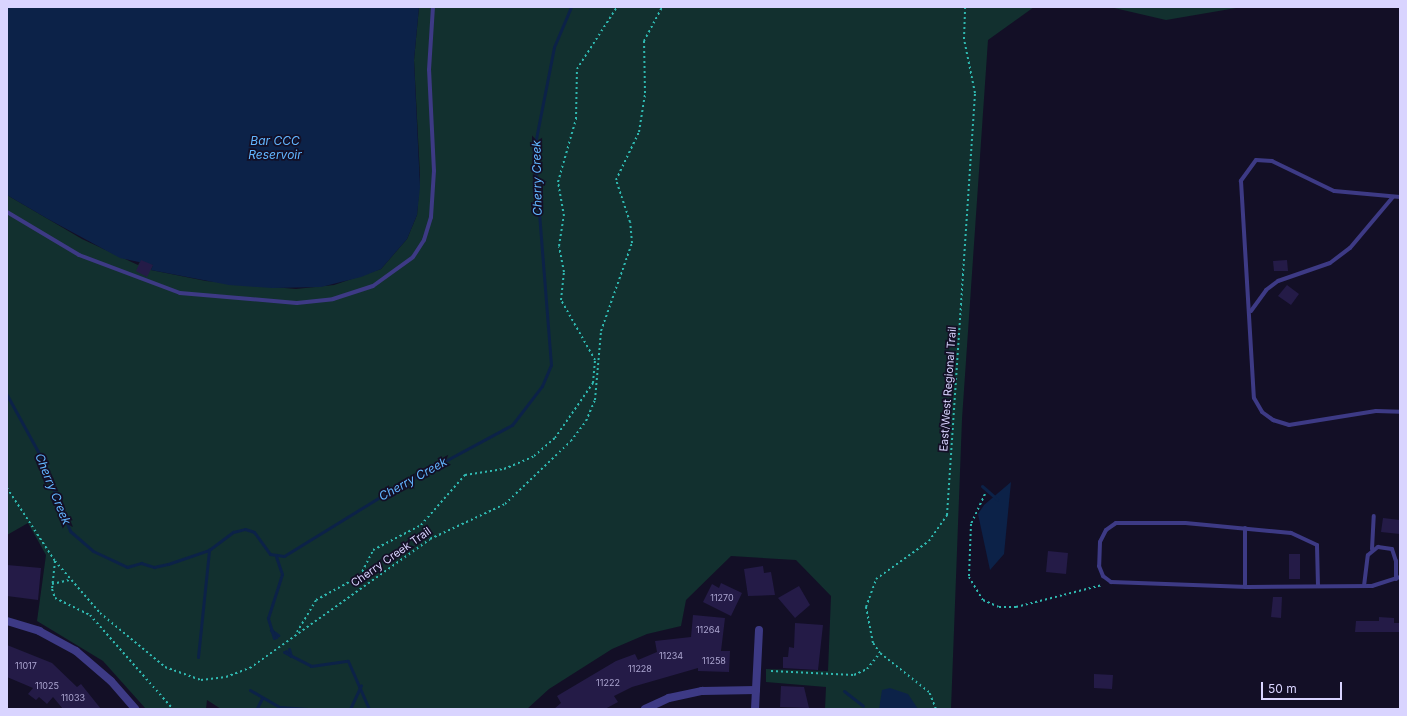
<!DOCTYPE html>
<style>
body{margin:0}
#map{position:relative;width:1407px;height:716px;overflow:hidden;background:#130f26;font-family:Inter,sans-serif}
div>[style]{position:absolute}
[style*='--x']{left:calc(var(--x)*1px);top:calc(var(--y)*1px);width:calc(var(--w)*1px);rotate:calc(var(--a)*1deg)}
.green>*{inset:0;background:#12302f}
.water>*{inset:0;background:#0c2248}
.stream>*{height:3px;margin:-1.5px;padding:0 1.5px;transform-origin:1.5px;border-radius:1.5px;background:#0c2248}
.building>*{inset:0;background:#241b47}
.path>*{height:2px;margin-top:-1px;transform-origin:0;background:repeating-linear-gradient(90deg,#2fb8b0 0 2px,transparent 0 5px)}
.lane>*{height:4px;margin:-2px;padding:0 2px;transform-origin:2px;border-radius:2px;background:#3d3a85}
.street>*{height:8px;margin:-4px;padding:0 4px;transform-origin:4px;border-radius:4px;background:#3d3a85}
span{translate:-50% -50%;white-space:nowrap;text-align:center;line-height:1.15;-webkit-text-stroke:3.5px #130f26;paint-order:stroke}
.number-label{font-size:9px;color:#aca6d1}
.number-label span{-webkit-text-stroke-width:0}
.street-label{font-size:11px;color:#d9d4ff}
.water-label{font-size:12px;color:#62b6ff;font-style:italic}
.frame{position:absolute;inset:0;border:8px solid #d9d4ff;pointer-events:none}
.scale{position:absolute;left:1261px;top:682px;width:81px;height:18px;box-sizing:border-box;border:2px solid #d9d4ff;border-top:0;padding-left:5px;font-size:12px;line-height:14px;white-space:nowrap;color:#d9d4ff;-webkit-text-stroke:3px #130f26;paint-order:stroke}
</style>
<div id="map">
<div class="green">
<div style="clip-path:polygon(419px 7px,1034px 7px,988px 40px,962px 419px,951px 709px,825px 709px,826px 687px,766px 682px,766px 669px,828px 671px,831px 596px,796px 560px,731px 556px,686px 600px,681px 626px,647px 634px,612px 649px,549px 689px,527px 709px,221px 709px,207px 700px,206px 709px,146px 709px,103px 661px,37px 621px,46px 555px,28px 523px,7px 535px,7px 195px,82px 239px,138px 265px,141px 260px,153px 265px,151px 270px,206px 281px,296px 289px,334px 285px,381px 269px,407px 239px,417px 215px,420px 176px,414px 60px)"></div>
<div style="clip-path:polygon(1110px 7px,1242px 7px,1166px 20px)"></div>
</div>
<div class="water">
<div style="clip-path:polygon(7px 7px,419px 7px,414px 60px,420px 187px,417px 215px,407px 239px,381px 269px,361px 277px,321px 287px,272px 288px,229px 285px,151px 270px,153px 265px,120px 258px,48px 219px,7px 195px)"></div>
<div style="clip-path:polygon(1011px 482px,1004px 554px,990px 570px,978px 514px,984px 505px)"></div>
<div style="clip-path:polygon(890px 688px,908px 694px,918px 709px,879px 709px,882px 690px)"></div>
</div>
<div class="stream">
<div style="--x:7;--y:395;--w:71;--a:61.3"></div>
<div style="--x:41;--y:457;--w:79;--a:68.6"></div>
<div style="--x:70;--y:531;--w:30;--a:41"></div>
<div style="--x:93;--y:551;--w:38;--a:25"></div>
<div style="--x:127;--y:567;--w:15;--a:-16"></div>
<div style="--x:141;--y:563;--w:14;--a:17"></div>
<div style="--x:154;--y:567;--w:14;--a:-12"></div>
<div style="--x:168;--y:564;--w:43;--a:-18.9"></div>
<div style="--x:209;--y:550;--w:30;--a:-37"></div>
<div style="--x:233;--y:532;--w:12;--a:-14"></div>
<div style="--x:245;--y:529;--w:9;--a:18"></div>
<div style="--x:254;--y:532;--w:27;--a:54"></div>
<div style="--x:270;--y:554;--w:14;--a:8"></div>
<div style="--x:284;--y:556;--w:128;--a:-31.6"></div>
<div style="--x:393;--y:489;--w:135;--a:-28.3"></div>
<div style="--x:512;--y:425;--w:49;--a:-52.4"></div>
<div style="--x:542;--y:386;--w:23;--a:-67"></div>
<div style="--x:551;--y:365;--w:217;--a:-94.5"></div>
<div style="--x:534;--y:149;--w:104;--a:-78.9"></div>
<div style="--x:554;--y:47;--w:43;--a:-67"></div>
<div style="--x:982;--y:486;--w:20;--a:41"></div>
<div style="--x:271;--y:630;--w:9;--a:36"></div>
<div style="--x:271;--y:630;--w:9;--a:54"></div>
<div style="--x:274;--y:638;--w:21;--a:-107"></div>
<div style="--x:268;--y:618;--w:46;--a:-72.3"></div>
<div style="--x:282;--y:574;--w:18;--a:-109"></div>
<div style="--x:289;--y:649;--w:7;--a:74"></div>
<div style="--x:286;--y:651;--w:7;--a:45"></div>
<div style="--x:284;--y:652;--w:30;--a:27"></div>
<div style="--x:311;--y:666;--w:37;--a:-8"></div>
<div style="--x:348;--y:661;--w:52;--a:66.4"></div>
<div style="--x:198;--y:657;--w:108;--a:-84.1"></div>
<div style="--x:250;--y:690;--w:34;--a:30"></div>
<div style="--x:280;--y:707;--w:31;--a:4"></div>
<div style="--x:844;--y:691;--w:24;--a:38"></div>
<div style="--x:257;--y:708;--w:11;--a:-63"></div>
<div style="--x:350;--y:709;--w:26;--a:-65"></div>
</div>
<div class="building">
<div style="clip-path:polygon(141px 260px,153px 265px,147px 277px,136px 271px)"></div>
<div style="clip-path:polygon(1287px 260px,1288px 271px,1274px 271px,1273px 261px)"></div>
<div style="clip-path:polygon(1287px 285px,1299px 294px,1291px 305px,1278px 296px)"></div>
<div style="clip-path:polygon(1383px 518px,1400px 520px,1400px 534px,1381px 532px)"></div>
<div style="clip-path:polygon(1048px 551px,1068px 553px,1066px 574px,1046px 572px)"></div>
<div style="clip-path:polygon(1289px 554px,1300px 554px,1300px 579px,1289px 579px)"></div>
<div style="clip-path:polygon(7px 565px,41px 568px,38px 600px,7px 596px)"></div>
<div style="clip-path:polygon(763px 566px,764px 573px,771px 572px,775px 595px,748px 596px,744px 569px)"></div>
<div style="clip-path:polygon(721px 583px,742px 593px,731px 616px,703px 602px,712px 584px,719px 588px)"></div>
<div style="clip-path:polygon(799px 586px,810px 605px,795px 618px,778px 598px)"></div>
<div style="clip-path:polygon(1273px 597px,1282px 597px,1281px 618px,1271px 617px)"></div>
<div style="clip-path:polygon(693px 615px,725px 618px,721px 651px,730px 651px,729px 672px,698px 671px,698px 668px,632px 687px,614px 696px,618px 702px,605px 709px,554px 709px,561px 703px,557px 696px,616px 661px,635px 654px,638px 660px,657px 652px,655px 641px,691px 637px)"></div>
<div style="clip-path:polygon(1379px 617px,1394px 618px,1394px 623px,1400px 623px,1400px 632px,1355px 632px,1356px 621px,1379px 621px)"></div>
<div style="clip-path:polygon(795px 623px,823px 625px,818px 670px,783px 668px,783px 657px,788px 657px,789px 647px,794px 648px)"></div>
<div style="clip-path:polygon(7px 645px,52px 663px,77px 687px,81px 684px,101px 709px,63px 709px,53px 697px,47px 704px,39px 697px,36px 700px,28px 694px,33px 688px,7px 677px)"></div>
<div style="clip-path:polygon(1094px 674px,1113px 675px,1112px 689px,1094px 688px)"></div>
<div style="clip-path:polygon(781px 686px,804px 687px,809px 708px,780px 707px)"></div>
</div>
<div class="path">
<div style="--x:7;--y:488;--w:87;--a:56.7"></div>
<div style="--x:55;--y:561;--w:69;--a:49.1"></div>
<div style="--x:100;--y:613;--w:85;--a:39.7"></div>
<div style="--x:165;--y:667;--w:38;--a:20"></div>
<div style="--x:201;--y:680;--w:25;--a:-7"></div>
<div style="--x:226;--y:677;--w:26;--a:-21"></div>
<div style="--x:250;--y:668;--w:221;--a:-35.6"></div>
<div style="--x:430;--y:539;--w:83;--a:-25"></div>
<div style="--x:505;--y:504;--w:91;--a:-43.7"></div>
<div style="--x:571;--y:441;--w:25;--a:-53"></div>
<div style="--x:586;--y:421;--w:23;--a:-67"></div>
<div style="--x:595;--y:400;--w:69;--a:-85"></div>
<div style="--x:601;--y:331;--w:93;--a:-70.6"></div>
<div style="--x:632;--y:243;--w:21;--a:-95"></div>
<div style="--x:630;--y:222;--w:44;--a:-108.4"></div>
<div style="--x:616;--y:180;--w:53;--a:-64.4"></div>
<div style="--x:639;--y:132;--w:39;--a:-81"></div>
<div style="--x:645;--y:93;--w:52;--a:-91.1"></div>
<div style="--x:644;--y:41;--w:38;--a:-62"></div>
<div style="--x:985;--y:494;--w:33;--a:115"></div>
<div style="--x:971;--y:524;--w:53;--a:92.2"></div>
<div style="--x:969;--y:577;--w:27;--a:59"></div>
<div style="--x:983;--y:600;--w:17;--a:24"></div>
<div style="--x:999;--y:607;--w:17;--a:0"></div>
<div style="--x:1016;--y:607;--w:89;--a:-14.3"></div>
<div style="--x:55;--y:561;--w:28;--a:96"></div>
<div style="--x:52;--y:589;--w:9;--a:72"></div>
<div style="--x:55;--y:598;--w:39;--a:26"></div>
<div style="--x:90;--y:615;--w:125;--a:48.6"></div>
<div style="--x:52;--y:584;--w:18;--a:-13"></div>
<div style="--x:297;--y:632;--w:37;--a:-59"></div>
<div style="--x:316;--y:600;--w:50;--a:-28.6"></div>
<div style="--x:360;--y:576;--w:29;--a:-63"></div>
<div style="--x:373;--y:550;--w:54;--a:-27.5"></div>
<div style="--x:421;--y:525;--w:67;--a:-48.7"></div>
<div style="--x:465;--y:475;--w:39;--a:-9"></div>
<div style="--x:504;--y:469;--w:33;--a:-23"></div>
<div style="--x:534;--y:456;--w:28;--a:-41"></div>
<div style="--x:555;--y:438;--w:67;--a:-55.4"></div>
<div style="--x:593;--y:383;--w:23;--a:-85"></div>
<div style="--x:595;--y:360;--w:69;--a:-119.5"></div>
<div style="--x:561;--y:300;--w:28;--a:-84"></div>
<div style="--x:564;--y:272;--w:26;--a:-101"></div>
<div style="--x:559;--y:246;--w:30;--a:-81"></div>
<div style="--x:564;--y:216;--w:35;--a:-100"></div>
<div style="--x:558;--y:182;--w:66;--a:-74.1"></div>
<div style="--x:576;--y:119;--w:50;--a:-88.9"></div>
<div style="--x:577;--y:69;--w:74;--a:-57.2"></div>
<div style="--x:771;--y:671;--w:83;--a:2.8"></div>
<div style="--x:854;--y:675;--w:14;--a:-25"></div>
<div style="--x:867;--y:669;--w:21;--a:-51"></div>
<div style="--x:936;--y:709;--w:18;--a:-112"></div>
<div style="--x:929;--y:692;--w:63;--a:-141.5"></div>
<div style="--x:880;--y:653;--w:12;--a:-125"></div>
<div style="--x:873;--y:643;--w:37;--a:-101"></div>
<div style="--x:866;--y:607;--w:30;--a:-70"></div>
<div style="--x:876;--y:579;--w:65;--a:-35.6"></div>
<div style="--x:929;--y:541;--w:32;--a:-55"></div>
<div style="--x:947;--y:515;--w:423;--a:-86.2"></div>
<div style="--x:975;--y:93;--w:55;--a:-101.5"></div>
<div style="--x:964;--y:39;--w:32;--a:-88"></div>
</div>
<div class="lane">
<div style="--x:1400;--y:197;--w:66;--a:-174.8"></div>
<div style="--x:1334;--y:191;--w:69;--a:-154.2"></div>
<div style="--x:1272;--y:161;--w:16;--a:-176"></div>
<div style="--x:1256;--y:160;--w:26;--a:126"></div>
<div style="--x:1241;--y:181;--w:217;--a:86.6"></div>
<div style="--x:1254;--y:398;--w:16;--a:60"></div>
<div style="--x:1262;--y:412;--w:14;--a:36"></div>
<div style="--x:1273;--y:420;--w:17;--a:17"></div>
<div style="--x:1289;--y:425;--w:88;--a:-9.1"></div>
<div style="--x:1376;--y:411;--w:24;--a:2"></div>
<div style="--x:7;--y:212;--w:84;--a:30.8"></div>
<div style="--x:79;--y:255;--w:108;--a:20.6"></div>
<div style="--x:180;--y:293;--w:117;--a:4.9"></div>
<div style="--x:297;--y:303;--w:36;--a:-6"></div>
<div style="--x:333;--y:299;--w:42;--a:-18"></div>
<div style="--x:373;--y:286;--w:49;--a:-35.9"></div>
<div style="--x:413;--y:257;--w:20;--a:-57"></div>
<div style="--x:424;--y:240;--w:24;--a:-73"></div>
<div style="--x:431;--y:217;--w:46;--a:-86.3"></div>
<div style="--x:434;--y:171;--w:101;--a:-92.8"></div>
<div style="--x:429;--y:70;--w:63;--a:-86.4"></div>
<div style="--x:1251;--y:311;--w:26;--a:-54"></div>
<div style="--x:1266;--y:290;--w:15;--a:-37"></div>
<div style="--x:1278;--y:281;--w:55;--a:-19.1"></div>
<div style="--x:1330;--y:263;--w:25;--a:-37"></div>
<div style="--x:1350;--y:248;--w:67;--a:-49.9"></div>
<div style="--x:1372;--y:549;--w:33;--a:-87"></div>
<div style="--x:1318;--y:586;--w:41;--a:-91.4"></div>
<div style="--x:1317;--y:545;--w:29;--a:-155"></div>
<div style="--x:1291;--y:533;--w:106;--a:-174.6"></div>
<div style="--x:1185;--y:523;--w:69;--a:180"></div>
<div style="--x:1116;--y:523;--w:12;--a:145"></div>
<div style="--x:1106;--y:530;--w:13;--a:117"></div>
<div style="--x:1100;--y:542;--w:24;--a:92"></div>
<div style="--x:1099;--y:566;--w:11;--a:68"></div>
<div style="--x:1103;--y:576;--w:10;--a:37"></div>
<div style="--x:1111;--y:582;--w:137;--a:2.1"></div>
<div style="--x:1248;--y:587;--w:124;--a:-0.5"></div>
<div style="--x:1372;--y:586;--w:29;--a:-18"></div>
<div style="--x:1364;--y:586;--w:31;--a:-83"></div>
<div style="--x:1368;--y:555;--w:13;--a:-39"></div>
<div style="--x:1378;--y:547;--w:14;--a:8"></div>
<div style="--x:1392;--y:549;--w:13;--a:72"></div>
<div style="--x:1396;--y:561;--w:18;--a:90"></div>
<div style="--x:1245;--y:587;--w:59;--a:-90"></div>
</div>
<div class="street">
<div style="--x:7;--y:621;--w:34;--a:17"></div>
<div style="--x:39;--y:631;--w:42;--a:28.4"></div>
<div style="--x:76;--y:651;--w:46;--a:40.6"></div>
<div style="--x:111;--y:681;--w:37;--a:49"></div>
<div style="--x:645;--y:709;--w:26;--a:-25"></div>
<div style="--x:669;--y:698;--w:34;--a:-12"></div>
<div style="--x:702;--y:691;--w:54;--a:-1.1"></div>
<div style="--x:755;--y:709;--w:79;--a:-87.1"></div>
</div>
<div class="number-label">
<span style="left:722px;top:598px">11270</span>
<span style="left:708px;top:630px">11264</span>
<span style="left:671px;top:656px">11234</span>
<span style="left:714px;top:661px">11258</span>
<span style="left:26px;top:666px">11017</span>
<span style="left:640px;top:669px">11228</span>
<span style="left:608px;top:683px">11222</span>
<span style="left:47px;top:686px">11025</span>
<span style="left:73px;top:698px">11033</span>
</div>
<div class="street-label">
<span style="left:948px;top:389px;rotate:-86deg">East/West Regional Trail</span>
<span style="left:391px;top:557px;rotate:-35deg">Cherry Creek Trail</span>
</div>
<div class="water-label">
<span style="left:275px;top:148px">Bar CCC<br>Reservoir</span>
<span style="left:537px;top:178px;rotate:-91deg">Cherry Creek</span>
<span style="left:413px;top:479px;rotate:-29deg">Cherry Creek</span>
<span style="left:53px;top:489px;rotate:68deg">Cherry Creek</span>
</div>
<div class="frame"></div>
<div class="scale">50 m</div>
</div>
